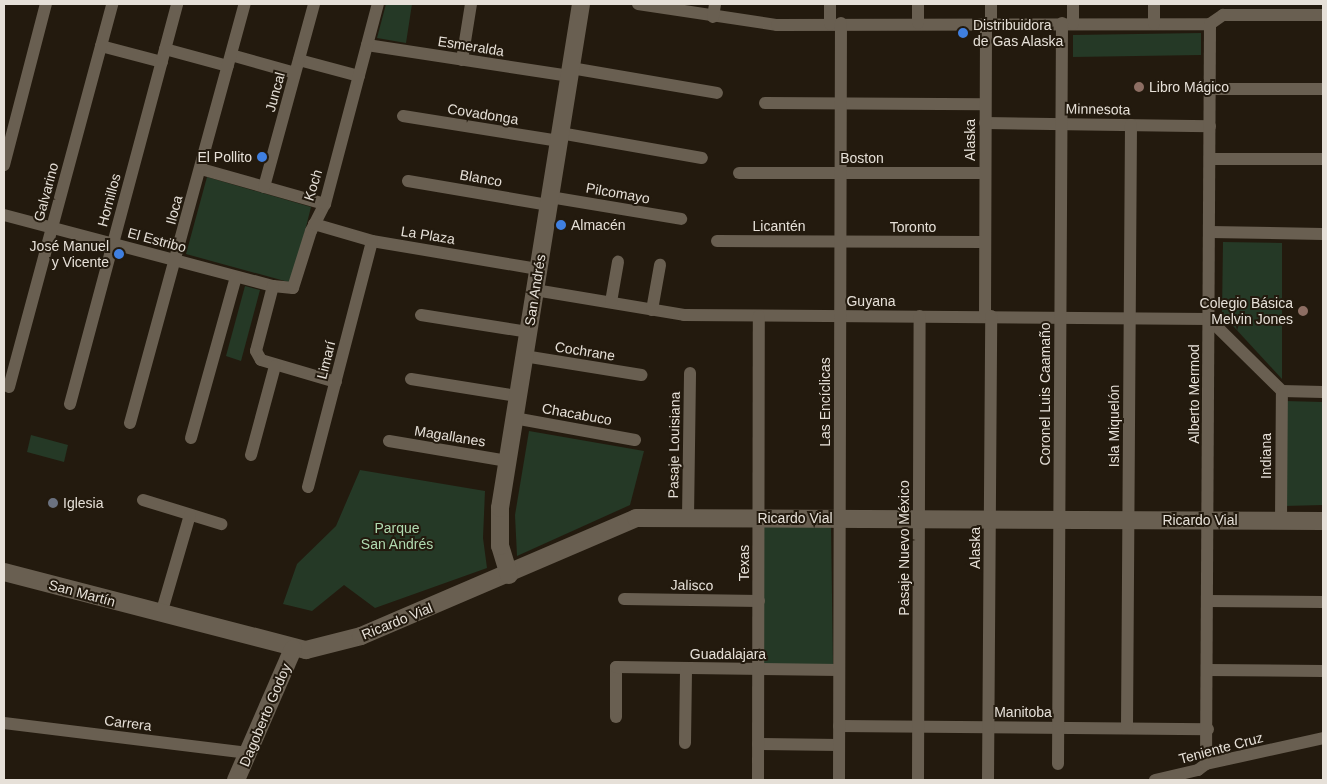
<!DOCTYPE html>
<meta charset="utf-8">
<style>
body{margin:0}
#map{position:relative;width:1327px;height:784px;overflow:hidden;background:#231a0e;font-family:Arial,sans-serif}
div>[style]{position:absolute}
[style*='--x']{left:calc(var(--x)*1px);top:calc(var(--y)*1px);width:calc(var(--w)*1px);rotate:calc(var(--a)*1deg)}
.green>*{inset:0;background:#253926}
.street>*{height:12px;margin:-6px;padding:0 6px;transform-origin:6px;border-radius:6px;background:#695f51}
.secondary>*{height:18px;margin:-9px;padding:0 9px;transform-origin:9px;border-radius:9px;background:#695f51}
.dots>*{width:14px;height:14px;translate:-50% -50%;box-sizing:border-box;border:2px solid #231a0e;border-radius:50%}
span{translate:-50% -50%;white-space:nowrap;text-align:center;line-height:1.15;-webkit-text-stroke:4px #231a0e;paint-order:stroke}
.poi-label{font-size:14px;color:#e6e0d8}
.left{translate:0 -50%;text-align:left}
.right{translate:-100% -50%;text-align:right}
.street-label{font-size:14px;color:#e6e0d8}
.park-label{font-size:14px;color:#b0dab0}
.frame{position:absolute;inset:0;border:5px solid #e6e0d8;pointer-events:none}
</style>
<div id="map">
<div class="green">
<div style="clip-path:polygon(386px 4px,412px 4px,406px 43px,377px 38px)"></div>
<div style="clip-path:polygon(1201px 33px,1201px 55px,1073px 57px,1073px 35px)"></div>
<div style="clip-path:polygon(207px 177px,311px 207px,292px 283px,186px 254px)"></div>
<div style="clip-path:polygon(1223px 242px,1282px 243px,1282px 379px,1222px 314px)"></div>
<div style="clip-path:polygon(245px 286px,260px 290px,241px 361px,226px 356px)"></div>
<div style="clip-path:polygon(1285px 401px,1323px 402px,1323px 505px,1284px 506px)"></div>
<div style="clip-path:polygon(529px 431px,644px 451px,630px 505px,517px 556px,515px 515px)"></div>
<div style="clip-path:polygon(31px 435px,68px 445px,64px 462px,27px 452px)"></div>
<div style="clip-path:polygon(360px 470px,485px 491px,483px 538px,487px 568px,375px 608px,344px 585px,312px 611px,283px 604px,297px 564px,336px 526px)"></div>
<div style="clip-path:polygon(762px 526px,831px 526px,833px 666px,763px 664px)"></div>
</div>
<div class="street">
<div style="--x:638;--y:4;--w:141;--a:8.6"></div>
<div style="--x:777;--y:25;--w:433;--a:-0.1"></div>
<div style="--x:1210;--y:24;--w:16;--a:-35"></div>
<div style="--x:1223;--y:15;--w:100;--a:0"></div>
<div style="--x:713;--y:17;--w:13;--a:-81"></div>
<div style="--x:918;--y:23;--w:19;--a:-90"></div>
<div style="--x:991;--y:23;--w:19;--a:-90"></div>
<div style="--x:830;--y:24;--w:20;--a:-90"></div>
<div style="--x:1073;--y:24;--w:20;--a:-90"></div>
<div style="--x:1154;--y:24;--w:20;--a:-90"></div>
<div style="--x:367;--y:45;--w:205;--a:8.7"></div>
<div style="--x:101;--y:46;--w:63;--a:14.7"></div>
<div style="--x:165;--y:49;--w:65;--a:15.1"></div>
<div style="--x:231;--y:55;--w:66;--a:15.7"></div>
<div style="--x:299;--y:60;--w:62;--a:14.9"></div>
<div style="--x:462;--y:60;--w:57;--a:-80.9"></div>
<div style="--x:571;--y:68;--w:148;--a:9.7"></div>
<div style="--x:1210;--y:89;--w:113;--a:0"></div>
<div style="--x:765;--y:103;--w:220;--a:0.3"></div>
<div style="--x:403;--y:116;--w:158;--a:9.1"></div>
<div style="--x:985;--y:123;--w:225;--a:0.8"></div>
<div style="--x:560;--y:133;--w:144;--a:10"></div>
<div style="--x:1210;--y:159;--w:113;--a:0"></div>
<div style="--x:4;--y:165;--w:166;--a:-75.4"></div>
<div style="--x:201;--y:169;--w:129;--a:15.8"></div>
<div style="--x:739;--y:173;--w:246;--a:0"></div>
<div style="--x:408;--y:181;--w:143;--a:9.7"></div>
<div style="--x:264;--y:187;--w:190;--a:-74.7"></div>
<div style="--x:550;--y:197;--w:133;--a:9.5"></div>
<div style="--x:4;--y:215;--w:278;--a:14.8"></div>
<div style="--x:273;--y:286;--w:20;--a:6"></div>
<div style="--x:293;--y:288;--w:60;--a:-72.5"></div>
<div style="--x:311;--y:231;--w:30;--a:-63"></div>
<div style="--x:325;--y:204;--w:207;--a:-75.2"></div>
<div style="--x:314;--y:224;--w:60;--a:16.3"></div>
<div style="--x:372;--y:241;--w:168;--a:9.6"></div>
<div style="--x:1210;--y:232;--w:113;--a:1"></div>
<div style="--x:717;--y:241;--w:268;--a:0.2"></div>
<div style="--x:273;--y:286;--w:67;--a:104.7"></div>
<div style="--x:256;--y:351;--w:10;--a:61"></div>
<div style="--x:261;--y:360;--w:78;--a:16.3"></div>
<div style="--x:535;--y:290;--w:151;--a:9.5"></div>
<div style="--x:684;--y:315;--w:525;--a:0.44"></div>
<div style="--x:1209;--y:319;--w:103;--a:44.6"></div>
<div style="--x:1282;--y:391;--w:41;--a:1.4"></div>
<div style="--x:611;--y:302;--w:41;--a:-80.1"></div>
<div style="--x:652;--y:310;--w:46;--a:-79.9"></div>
<div style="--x:421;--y:315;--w:108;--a:9"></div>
<div style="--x:985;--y:316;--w:293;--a:-89.8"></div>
<div style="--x:524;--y:356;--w:119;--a:9.2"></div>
<div style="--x:411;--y:379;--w:107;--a:9.1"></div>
<div style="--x:9;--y:387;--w:397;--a:-74.9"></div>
<div style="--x:70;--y:404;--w:414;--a:-75"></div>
<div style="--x:514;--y:418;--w:123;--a:10.3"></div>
<div style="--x:130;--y:423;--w:434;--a:-74.7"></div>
<div style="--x:191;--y:438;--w:167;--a:-74.4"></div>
<div style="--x:389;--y:441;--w:120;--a:9.6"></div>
<div style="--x:251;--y:455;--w:92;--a:-74.9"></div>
<div style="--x:308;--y:487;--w:254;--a:-75.4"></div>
<div style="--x:143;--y:500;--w:82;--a:17.1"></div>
<div style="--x:688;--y:518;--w:145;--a:-89.2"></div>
<div style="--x:1281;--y:521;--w:130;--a:-89.6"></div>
<div style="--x:624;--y:599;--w:135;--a:0.8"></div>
<div style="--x:1208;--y:601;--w:115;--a:0.5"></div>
<div style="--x:161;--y:614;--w:103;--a:-73.7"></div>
<div style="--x:1208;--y:670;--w:115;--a:0.5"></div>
<div style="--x:616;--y:717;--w:50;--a:-90"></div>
<div style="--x:616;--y:667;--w:223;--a:0.8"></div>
<div style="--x:4;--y:723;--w:246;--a:7"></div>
<div style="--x:839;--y:726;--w:369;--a:0.5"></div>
<div style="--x:1127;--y:728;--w:603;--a:-89.62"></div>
<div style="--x:685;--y:743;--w:75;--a:-89.2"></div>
<div style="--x:758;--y:744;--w:81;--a:0.7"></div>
<div style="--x:1058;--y:764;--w:741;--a:-89.69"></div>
<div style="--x:1206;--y:764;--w:740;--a:-89.69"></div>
<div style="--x:758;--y:780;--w:464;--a:-89.9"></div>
<div style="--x:839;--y:780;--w:757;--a:-89.85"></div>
<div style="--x:918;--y:780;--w:464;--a:-89.8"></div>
<div style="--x:988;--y:780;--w:464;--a:-89.6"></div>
<div style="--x:1155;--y:780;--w:44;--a:-13.1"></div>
<div style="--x:1198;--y:770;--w:10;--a:-37"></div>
<div style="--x:1206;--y:764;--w:120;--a:-12.5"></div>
</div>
<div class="secondary">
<div style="--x:4;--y:572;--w:312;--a:14.5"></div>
<div style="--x:306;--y:650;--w:57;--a:-14.3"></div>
<div style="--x:361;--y:636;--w:299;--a:-23.2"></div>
<div style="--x:636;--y:518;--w:687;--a:0.25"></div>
<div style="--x:509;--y:575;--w:30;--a:-107"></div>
<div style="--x:500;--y:546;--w:38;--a:-90"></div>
<div style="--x:500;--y:508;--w:510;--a:-80.87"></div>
<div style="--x:236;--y:780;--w:143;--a:-66.5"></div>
</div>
<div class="dots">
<div style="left:963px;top:33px;background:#3f7fe0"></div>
<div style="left:1139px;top:87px;background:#8d6e63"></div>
<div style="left:262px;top:157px;background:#3f7fe0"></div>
<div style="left:561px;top:225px;background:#3f7fe0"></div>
<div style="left:119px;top:254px;background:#3f7fe0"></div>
<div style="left:1303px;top:311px;background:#8d6e63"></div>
<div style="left:53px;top:503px;background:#6b7280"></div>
</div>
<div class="poi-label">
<span class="left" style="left:973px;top:33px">Distribuidora<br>de Gas Alaska</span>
<span class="left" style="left:1149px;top:87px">Libro Mágico</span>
<span class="right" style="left:252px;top:157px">El Pollito</span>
<span class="left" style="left:571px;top:225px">Almacén</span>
<span class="right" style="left:109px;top:254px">José Manuel<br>y Vicente</span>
<span class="right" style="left:1293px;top:311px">Colegio Básica<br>Melvin Jones</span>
<span class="left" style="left:63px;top:503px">Iglesia</span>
</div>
<div class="street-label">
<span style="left:471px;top:46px;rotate:9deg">Esmeralda</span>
<span style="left:275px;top:92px;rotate:-75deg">Juncal</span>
<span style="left:1098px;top:109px;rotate:1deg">Minnesota</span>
<span style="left:483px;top:114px;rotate:9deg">Covadonga</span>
<span style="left:970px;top:140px;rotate:-90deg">Alaska</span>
<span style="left:862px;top:158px">Boston</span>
<span style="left:481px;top:178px;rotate:10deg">Blanco</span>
<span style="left:313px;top:185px;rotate:-73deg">Koch</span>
<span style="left:46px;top:192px;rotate:-75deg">Galvarino</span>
<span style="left:618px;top:193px;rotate:10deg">Pilcomayo</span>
<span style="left:109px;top:200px;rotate:-75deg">Hornillos</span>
<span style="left:174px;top:210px;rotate:-75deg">Iloca</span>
<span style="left:779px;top:226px">Licantén</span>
<span style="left:913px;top:227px">Toronto</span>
<span style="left:428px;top:235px;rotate:9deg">La Plaza</span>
<span style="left:157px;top:240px;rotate:15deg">El Estribo</span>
<span style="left:535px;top:290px;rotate:-81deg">San Andrés</span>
<span style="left:871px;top:301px">Guyana</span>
<span style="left:585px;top:351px;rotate:9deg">Cochrane</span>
<span style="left:326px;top:360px;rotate:-76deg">Limarí</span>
<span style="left:1045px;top:394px;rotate:-90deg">Coronel Luis Caamaño</span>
<span style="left:1194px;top:394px;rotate:-90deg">Alberto Mermod</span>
<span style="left:825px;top:402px;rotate:-90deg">Las Encíclicas</span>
<span style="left:577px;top:414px;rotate:10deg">Chacabuco</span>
<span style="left:1114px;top:426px;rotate:-90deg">Isla Miquelón</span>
<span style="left:450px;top:436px;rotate:9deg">Magallanes</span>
<span style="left:674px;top:445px;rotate:-89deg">Pasaje Louisiana</span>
<span style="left:1266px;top:456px;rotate:-90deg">Indiana</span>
<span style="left:795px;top:518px">Ricardo Vial</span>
<span style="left:1200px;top:520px">Ricardo Vial</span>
<span style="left:904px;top:548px;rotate:-90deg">Pasaje Nuevo México</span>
<span style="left:975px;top:548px;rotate:-90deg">Alaska</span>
<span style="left:744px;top:563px;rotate:-90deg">Texas</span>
<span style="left:692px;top:585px;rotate:1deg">Jalisco</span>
<span style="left:82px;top:593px;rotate:15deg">San Martín</span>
<span style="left:397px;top:621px;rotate:-22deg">Ricardo Vial</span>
<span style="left:728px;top:654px">Guadalajara</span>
<span style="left:1023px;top:712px">Manitoba</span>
<span style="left:265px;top:715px;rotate:-67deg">Dagoberto Godoy</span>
<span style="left:128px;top:723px;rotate:7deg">Carrera</span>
<span style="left:1221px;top:748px;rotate:-15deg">Teniente Cruz</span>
</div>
<div class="park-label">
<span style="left:397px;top:536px">Parque<br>San Andrés</span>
</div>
<div class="frame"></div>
</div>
